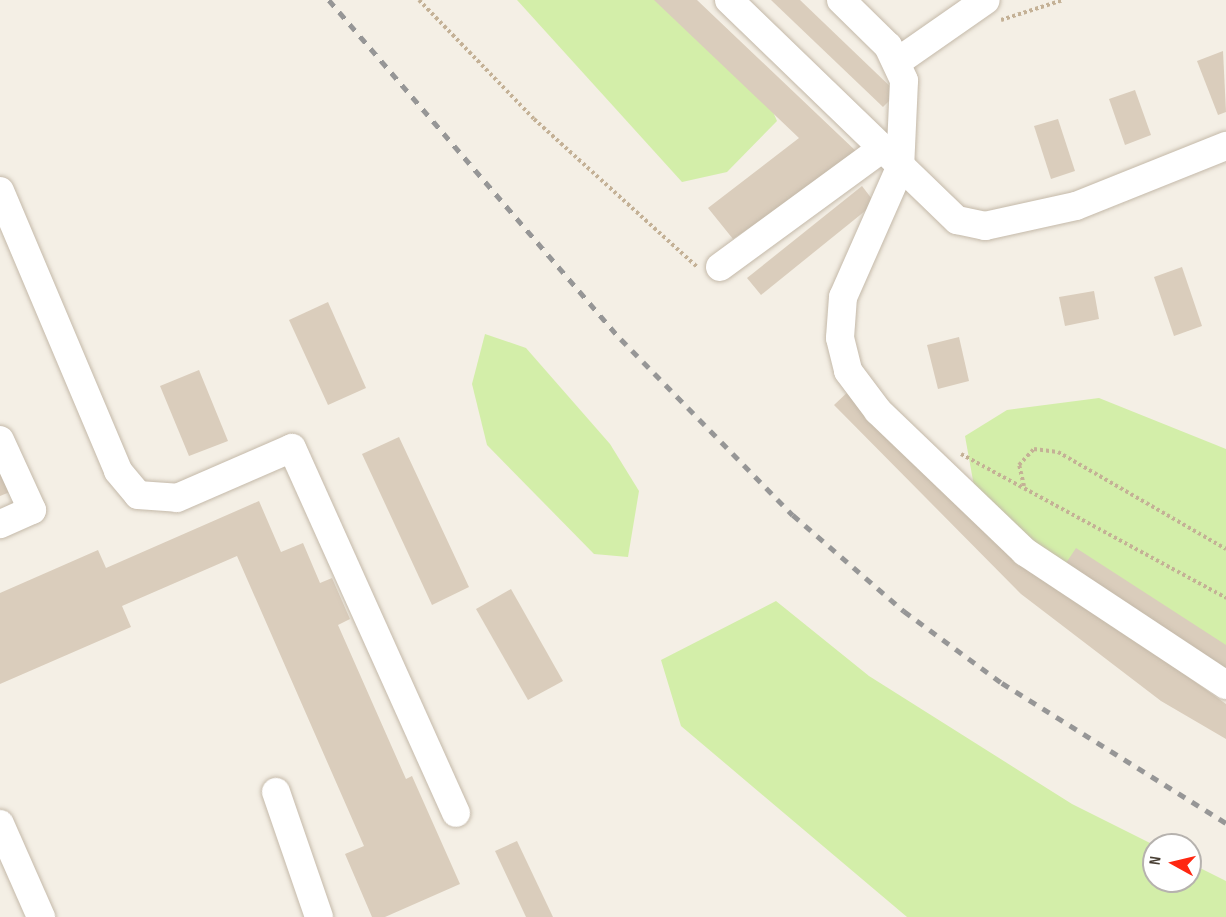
<!DOCTYPE html>
<style>
body{margin:0}
#map{position:relative;width:1226px;height:917px;overflow:hidden;background:#f4efe5;font-family:"Sofia Sans Condensed",sans-serif}
div>[style]{position:absolute}
[style*='--x']{left:calc(var(--x)*1px);top:calc(var(--y)*1px);width:calc(var(--w)*1px);rotate:calc(var(--a)*1deg)}
.green>*{inset:0;background:#d3eea9}
.building>*{inset:0;background:#dacdbc}
.path>*{height:4px;margin-top:-2px;transform-origin:0;background:repeating-linear-gradient(90deg,#c4b196 0 3px,transparent 0 6px)}
.roads{filter:drop-shadow(0 0 2px #c4b9a9) drop-shadow(0 0 2px #c4b9a9)}
.minor>*{height:28px;margin:-14px;padding:0 14px;transform-origin:14px;border-radius:14px;background:#fff}
.rail>*{height:4.5px;margin-top:-2.25px;transform-origin:0;background:repeating-linear-gradient(90deg,#969696 0 8px,transparent 0 16px)}
span{translate:-50% -50%;white-space:nowrap;text-align:center;line-height:1.15;-webkit-text-stroke:4.5px #fff;paint-order:stroke}
.north{position:absolute;left:1142px;top:833px;width:60px;height:60px;box-sizing:border-box;background:#fff;border:2px solid #b6b2ae;border-radius:50%;rotate:278deg;font-size:16px;font-weight:700;line-height:24px;text-align:center;color:#483f34}
.north::after{content:'';display:block;margin:auto;width:21px;height:27px;background:#ff2711;clip-path:polygon(50% 0,100% 100%,50% 72%,0 100%)}
</style>
<div id="map">
<div class="green">
<div style="clip-path:polygon(517px 0,662px 0,759px 80px,777px 121px,727px 172px,682px 182px)"></div>
<div style="clip-path:polygon(485px 334px,526px 348px,610px 444px,639px 491px,628px 557px,594px 554px,487px 445px,472px 384px)"></div>
<div style="clip-path:polygon(1099px 398px,1226px 449px,1226px 655px,979px 514px,965px 436px,1007px 410px)"></div>
<div style="clip-path:polygon(776px 601px,869px 676px,1072px 804px,1154px 845px,1154px 881px,1190px 881px,1190px 863px,1226px 881px,1226px 917px,907px 917px,681px 726px,661px 660px)"></div>
</div>
<div class="building">
<div style="clip-path:polygon(654px 0,697px 0,859px 154px,733px 239px,708px 208px,799px 138px)"></div>
<div style="clip-path:polygon(771px 0,800px 0,897px 93px,883px 107px)"></div>
<div style="clip-path:polygon(1223px 51px,1226px 112px,1218px 115px,1197px 61px)"></div>
<div style="clip-path:polygon(1135px 90px,1151px 135px,1125px 145px,1109px 99px)"></div>
<div style="clip-path:polygon(1058px 119px,1075px 171px,1051px 179px,1034px 126px)"></div>
<div style="clip-path:polygon(862px 186px,875px 203px,761px 295px,747px 278px)"></div>
<div style="clip-path:polygon(1182px 267px,1202px 326px,1174px 336px,1154px 277px)"></div>
<div style="clip-path:polygon(1094px 291px,1099px 319px,1065px 326px,1059px 297px)"></div>
<div style="clip-path:polygon(328px 302px,366px 388px,328px 405px,289px 320px)"></div>
<div style="clip-path:polygon(959px 337px,969px 381px,938px 389px,927px 345px)"></div>
<div style="clip-path:polygon(199px 370px,228px 441px,189px 456px,160px 386px)"></div>
<div style="clip-path:polygon(852px 388px,1015px 553px,1226px 704px,1226px 739px,1161px 701px,1021px 594px,834px 405px)"></div>
<div style="clip-path:polygon(399px 437px,469px 587px,432px 605px,362px 454px)"></div>
<div style="clip-path:polygon(0 470px,10px 492px,0 496px)"></div>
<div style="clip-path:polygon(259px 501px,281px 552px,303px 543px,320px 583px,332px 578px,350px 619px,338px 625px,406px 779px,412px 776px,460px 884px,385px 917px,372px 917px,345px 854px,364px 846px,237px 556px,122px 606px,131px 627px,0 684px,0 593px,98px 550px,106px 568px)"></div>
<div style="clip-path:polygon(1076px 548px,1226px 645px,1226px 674px,1064px 566px)"></div>
<div style="clip-path:polygon(511px 589px,563px 681px,528px 700px,476px 609px)"></div>
<div style="clip-path:polygon(517px 841px,553px 917px,526px 917px,495px 851px)"></div>
</div>
<div class="path">
<div style="--x:419;--y:0;--w:165;--a:46"></div>
<div style="--x:534;--y:119;--w:220;--a:42.2"></div>
<div style="--x:1001;--y:20;--w:65;--a:-17.9"></div>
<div style="--x:961;--y:454;--w:302;--a:28.5"></div>
<div style="--x:1024;--y:486;--w:22;--a:-103"></div>
<div style="--x:1019;--y:465;--w:22;--a:-47"></div>
<div style="--x:1034;--y:449;--w:24;--a:7"></div>
<div style="--x:1058;--y:452;--w:194;--a:30"></div>
</div>
<div class="roads">
<div class="minor">
<div style="--x:729;--y:0;--w:317;--a:44"></div>
<div style="--x:957;--y:220;--w:29;--a:12"></div>
<div style="--x:985;--y:226;--w:93;--a:-12.4"></div>
<div style="--x:1076;--y:206;--w:162;--a:-21.8"></div>
<div style="--x:841;--y:0;--w:66;--a:44.4"></div>
<div style="--x:888;--y:46;--w:38;--a:65"></div>
<div style="--x:904;--y:81;--w:87;--a:92.6"></div>
<div style="--x:900;--y:168;--w:141;--a:113.8"></div>
<div style="--x:843;--y:297;--w:41;--a:94.2"></div>
<div style="--x:840;--y:338;--w:34;--a:76"></div>
<div style="--x:848;--y:371;--w:50;--a:53.1"></div>
<div style="--x:878;--y:411;--w:204;--a:43.8"></div>
<div style="--x:1025;--y:552;--w:241;--a:33.5"></div>
<div style="--x:897;--y:62;--w:108;--a:-34.9"></div>
<div style="--x:0;--y:191;--w:304;--a:67.1"></div>
<div style="--x:118;--y:471;--w:31;--a:50"></div>
<div style="--x:138;--y:495;--w:39;--a:4"></div>
<div style="--x:177;--y:498;--w:125;--a:-23.5"></div>
<div style="--x:292;--y:448;--w:400;--a:65.8"></div>
<div style="--x:720;--y:267;--w:200;--a:-36.2"></div>
<div style="--x:0;--y:440;--w:77;--a:65.4"></div>
<div style="--x:32;--y:510;--w:35;--a:156"></div>
<div style="--x:276;--y:792;--w:132;--a:71"></div>
<div style="--x:0;--y:824;--w:102;--a:66.2"></div>
</div>
</div>
<div class="rail">
<div style="--x:329;--y:0;--w:447;--a:49.3"></div>
<div style="--x:621;--y:339;--w:246;--a:45.7"></div>
<div style="--x:793;--y:515;--w:147;--a:40.9"></div>
<div style="--x:904;--y:611;--w:122;--a:36.3"></div>
<div style="--x:1002;--y:683;--w:264;--a:32"></div>
</div>
<div class="north">N</div>
</div>
